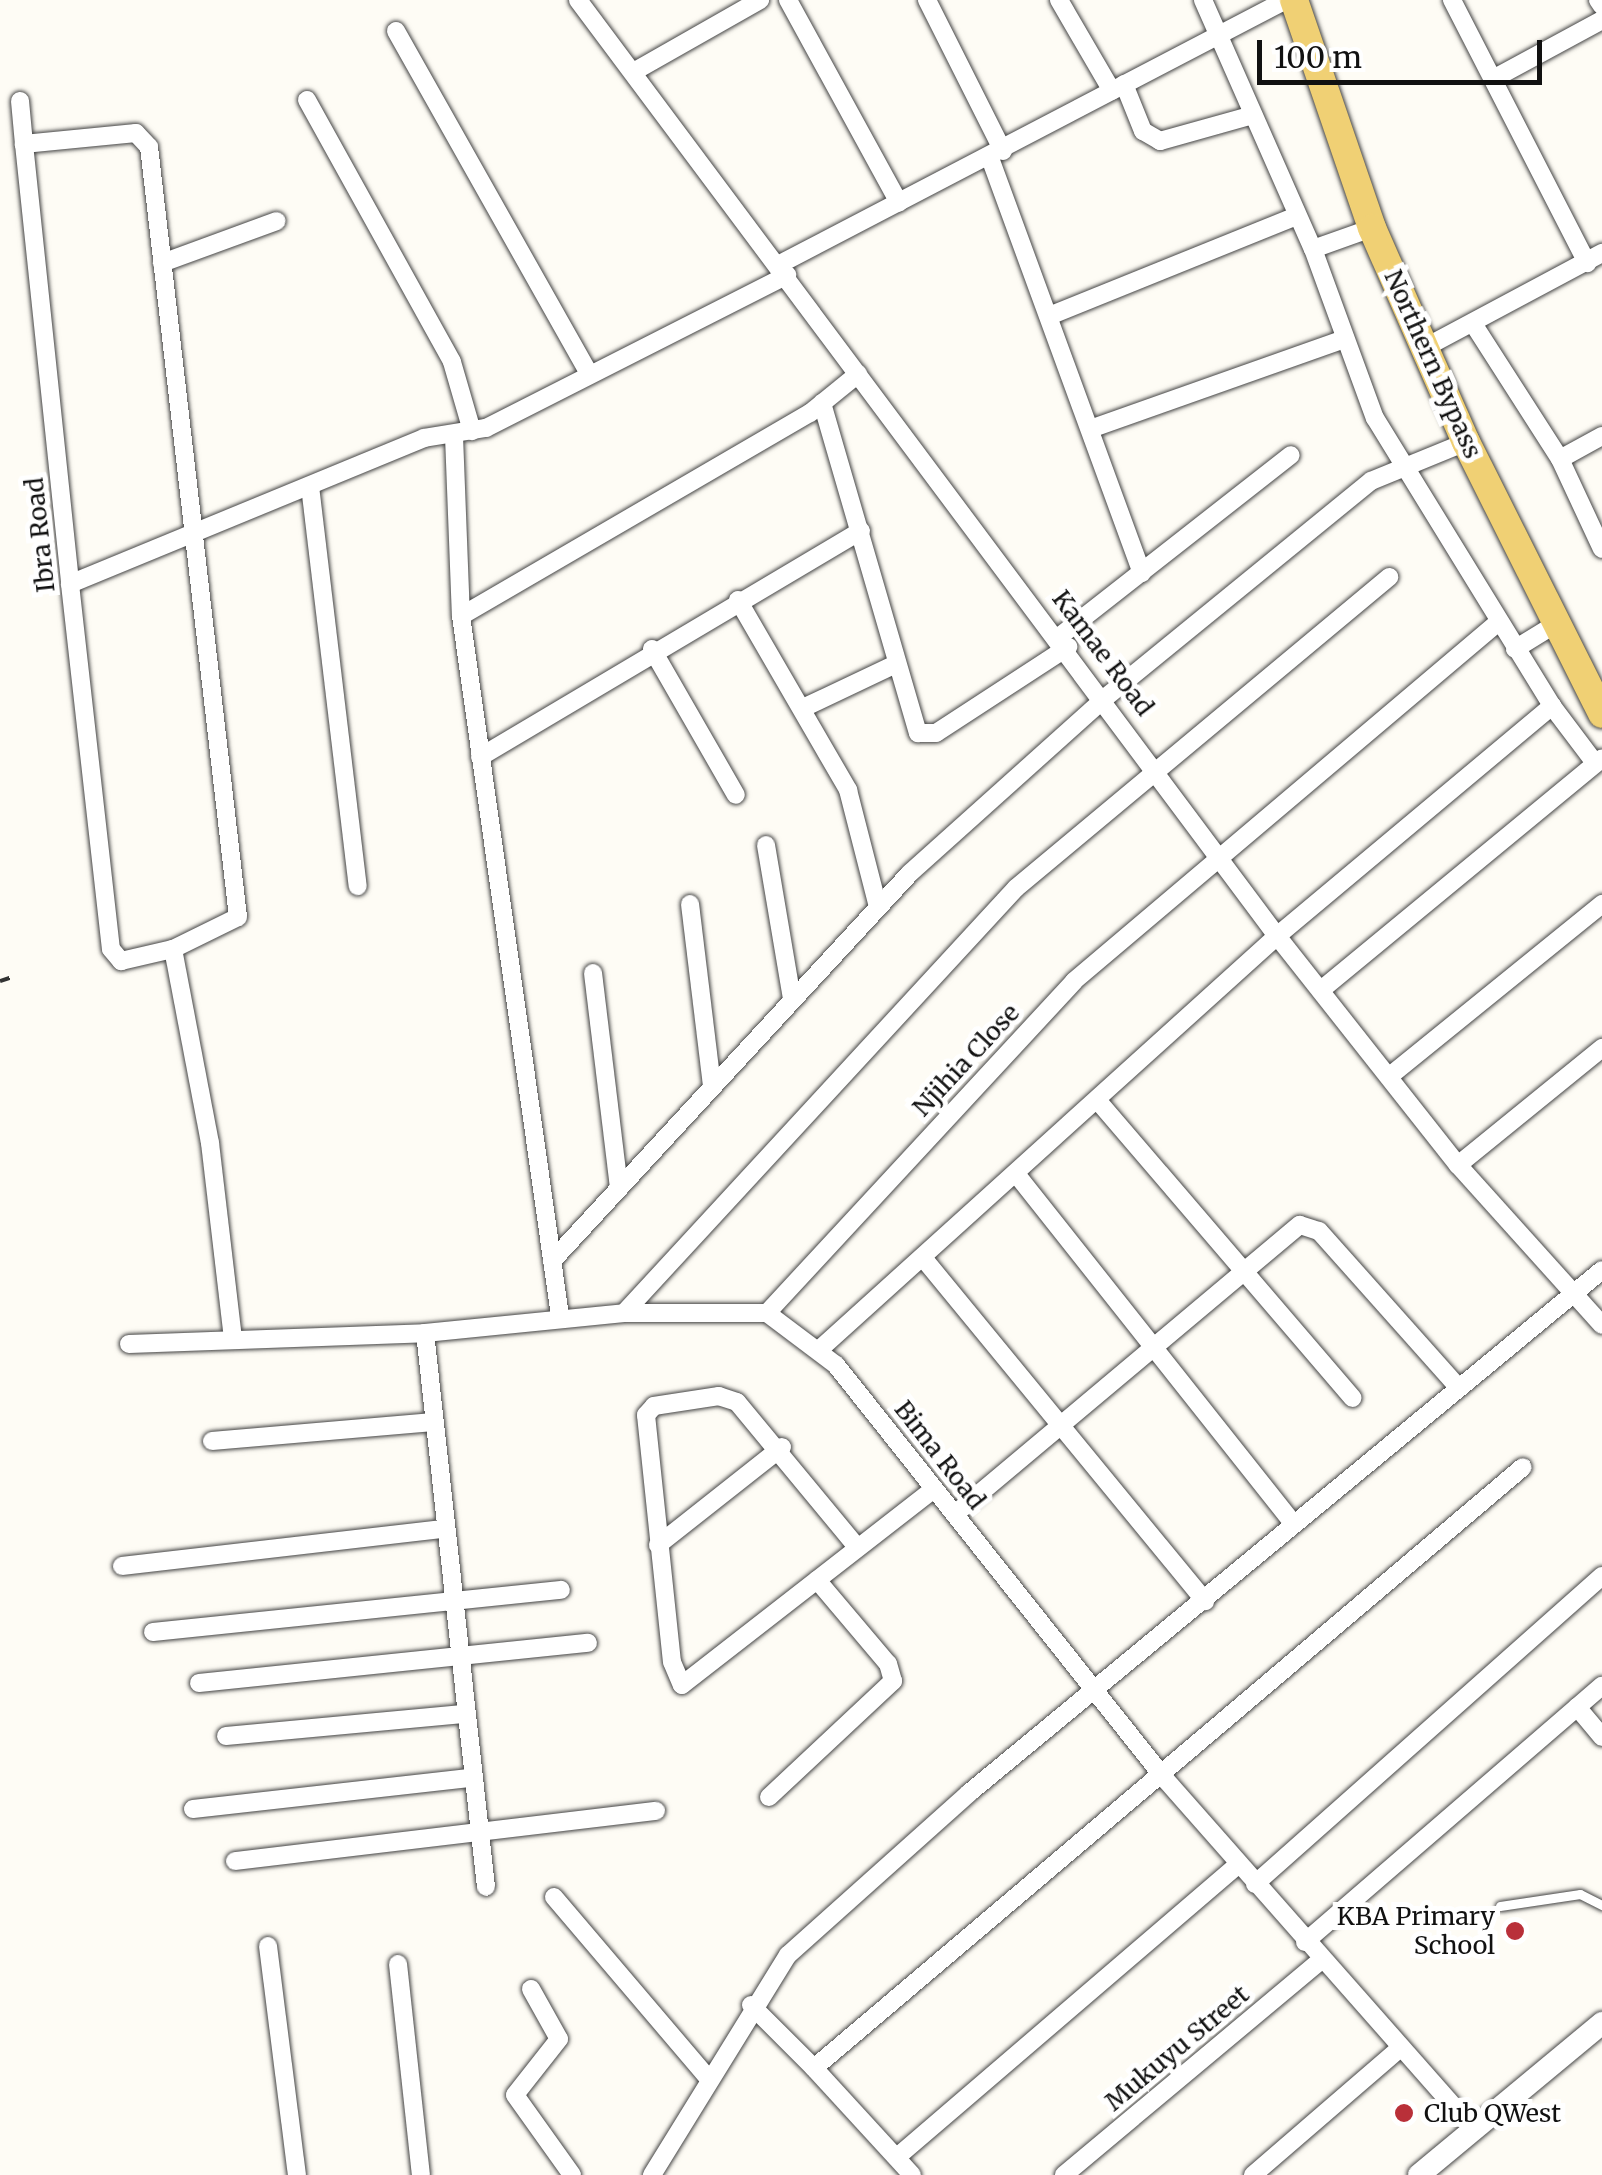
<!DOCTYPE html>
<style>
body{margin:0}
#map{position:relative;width:1602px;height:2175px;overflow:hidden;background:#fefcf5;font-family:Merriweather,serif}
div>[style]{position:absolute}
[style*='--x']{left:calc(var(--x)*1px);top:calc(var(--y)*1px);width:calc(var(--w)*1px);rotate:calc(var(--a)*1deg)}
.path>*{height:4px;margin-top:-2px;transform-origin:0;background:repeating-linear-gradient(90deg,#333 0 10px,transparent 0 15px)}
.roads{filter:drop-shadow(0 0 2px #444) drop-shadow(0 0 2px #444)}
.service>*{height:9px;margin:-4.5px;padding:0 4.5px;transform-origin:4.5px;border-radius:4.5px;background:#fff}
.minor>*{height:18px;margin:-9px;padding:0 9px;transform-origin:9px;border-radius:9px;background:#fff}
.tertiary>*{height:22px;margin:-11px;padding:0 11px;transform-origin:11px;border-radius:11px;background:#fff}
.primary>*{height:28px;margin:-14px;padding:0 14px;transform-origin:14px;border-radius:14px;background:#f0d074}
.dots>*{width:28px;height:28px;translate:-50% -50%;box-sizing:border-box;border:5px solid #fff;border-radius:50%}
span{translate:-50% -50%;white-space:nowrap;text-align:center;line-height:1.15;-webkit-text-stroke:10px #fff;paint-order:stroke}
.street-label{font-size:25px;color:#111}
.poi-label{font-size:25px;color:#111}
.right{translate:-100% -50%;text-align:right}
.left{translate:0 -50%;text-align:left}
.scale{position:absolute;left:1257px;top:40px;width:285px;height:45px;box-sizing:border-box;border:5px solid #111;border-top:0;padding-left:12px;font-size:30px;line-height:35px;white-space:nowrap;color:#111;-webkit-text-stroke:8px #fff;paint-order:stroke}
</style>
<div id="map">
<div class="path">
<div style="--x:0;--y:981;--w:13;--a:-18"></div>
</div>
<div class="roads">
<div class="service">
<div style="--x:1500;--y:1906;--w:81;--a:-8.5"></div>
<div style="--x:1580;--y:1894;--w:25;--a:27"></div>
</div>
<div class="minor">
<div style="--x:578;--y:0;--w:1168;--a:53.25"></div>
<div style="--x:1277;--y:936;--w:292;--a:51.7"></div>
<div style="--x:1458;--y:1165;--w:215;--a:48"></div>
<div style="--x:788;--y:0;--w:231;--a:61.3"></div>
<div style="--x:927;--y:0;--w:169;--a:63.3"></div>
<div style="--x:1059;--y:0;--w:105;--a:59.8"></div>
<div style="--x:1203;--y:0;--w:272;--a:66.2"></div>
<div style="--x:1313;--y:249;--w:180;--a:69.9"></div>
<div style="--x:1375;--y:418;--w:338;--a:58.4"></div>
<div style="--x:1452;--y:0;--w:296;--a:62.8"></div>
<div style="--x:1598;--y:0;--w:7;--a:56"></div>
<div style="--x:396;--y:31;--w:394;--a:60.6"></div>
<div style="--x:635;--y:71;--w:144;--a:-29.6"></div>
<div style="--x:1493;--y:79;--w:124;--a:-28.4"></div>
<div style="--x:1124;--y:84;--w:51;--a:68"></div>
<div style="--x:1143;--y:131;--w:20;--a:30"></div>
<div style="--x:1160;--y:141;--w:97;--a:-15.6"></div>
<div style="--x:307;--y:100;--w:299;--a:61"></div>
<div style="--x:452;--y:362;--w:72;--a:73.8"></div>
<div style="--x:20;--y:101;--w:43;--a:84.7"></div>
<div style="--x:24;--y:144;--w:442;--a:84"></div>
<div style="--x:70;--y:584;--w:367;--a:83.6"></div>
<div style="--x:111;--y:949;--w:16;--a:50"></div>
<div style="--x:121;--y:961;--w:53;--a:-13"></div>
<div style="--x:173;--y:949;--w:72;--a:-26.2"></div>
<div style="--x:238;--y:917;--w:775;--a:-96.59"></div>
<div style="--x:149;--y:147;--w:19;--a:-133"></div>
<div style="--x:136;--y:133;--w:113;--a:174.4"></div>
<div style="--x:990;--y:158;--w:442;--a:69.9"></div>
<div style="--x:1313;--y:249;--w:63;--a:-19.6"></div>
<div style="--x:162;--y:263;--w:122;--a:-20.1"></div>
<div style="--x:778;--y:265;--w:573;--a:-27.55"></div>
<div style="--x:1049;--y:316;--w:267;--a:-22"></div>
<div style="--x:1474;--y:325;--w:159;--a:57.3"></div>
<div style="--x:1560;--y:459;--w:99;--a:65"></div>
<div style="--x:1426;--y:347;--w:200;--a:-28.1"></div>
<div style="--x:822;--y:403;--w:344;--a:73.8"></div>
<div style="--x:918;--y:733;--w:18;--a:0"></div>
<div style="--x:936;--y:733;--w:158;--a:-33.1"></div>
<div style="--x:1093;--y:428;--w:266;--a:-19.5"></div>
<div style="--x:454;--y:436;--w:180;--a:87.8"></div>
<div style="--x:461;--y:616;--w:707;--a:81.95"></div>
<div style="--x:1560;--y:459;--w:48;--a:-28.7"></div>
<div style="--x:310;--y:486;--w:403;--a:83.2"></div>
<div style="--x:70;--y:584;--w:383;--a:-22.4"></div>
<div style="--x:424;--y:438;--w:63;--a:-9.2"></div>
<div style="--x:486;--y:428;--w:338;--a:-26.9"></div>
<div style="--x:738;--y:600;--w:220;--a:59.9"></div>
<div style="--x:848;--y:790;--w:121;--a:75.6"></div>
<div style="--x:461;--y:616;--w:404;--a:-30.2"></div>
<div style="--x:810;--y:413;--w:62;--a:-39.1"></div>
<div style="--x:1060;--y:636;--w:293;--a:-38.1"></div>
<div style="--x:652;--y:649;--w:168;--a:60.1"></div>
<div style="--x:1515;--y:649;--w:46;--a:-31.6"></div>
<div style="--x:803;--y:708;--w:103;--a:-25.3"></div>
<div style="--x:480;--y:757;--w:443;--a:-30.7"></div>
<div style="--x:766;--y:845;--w:156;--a:80.4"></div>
<div style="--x:690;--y:904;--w:184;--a:83.1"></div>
<div style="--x:173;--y:949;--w:197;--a:79.2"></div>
<div style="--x:210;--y:1143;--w:198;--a:83.3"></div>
<div style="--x:593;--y:973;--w:217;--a:83.1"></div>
<div style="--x:1321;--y:990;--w:364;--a:-39.5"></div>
<div style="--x:1391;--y:1075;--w:272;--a:-39"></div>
<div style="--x:1098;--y:1101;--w:391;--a:49.4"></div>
<div style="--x:1458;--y:1165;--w:186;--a:-39.1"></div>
<div style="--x:1017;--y:1175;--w:444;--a:51.6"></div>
<div style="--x:924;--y:1259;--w:443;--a:50.6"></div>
<div style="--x:552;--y:1261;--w:528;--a:-47.3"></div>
<div style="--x:910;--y:873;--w:263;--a:-41.9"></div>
<div style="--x:1106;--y:697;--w:342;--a:-39.2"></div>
<div style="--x:1371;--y:481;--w:103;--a:-22.3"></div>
<div style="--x:624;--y:1313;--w:578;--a:-47.31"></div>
<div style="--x:1016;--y:888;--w:486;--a:-39.8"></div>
<div style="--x:767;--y:1313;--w:452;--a:-47.2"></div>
<div style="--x:1074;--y:981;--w:553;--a:-40.23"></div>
<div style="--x:425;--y:1333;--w:557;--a:83.72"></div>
<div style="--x:129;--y:1344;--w:296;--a:-2.1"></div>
<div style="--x:425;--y:1333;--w:200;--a:-5.7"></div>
<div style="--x:624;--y:1313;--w:143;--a:0"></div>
<div style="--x:767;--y:1313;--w:86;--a:37"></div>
<div style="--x:836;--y:1365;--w:529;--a:51.53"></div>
<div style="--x:1165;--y:1779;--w:468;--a:48.6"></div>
<div style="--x:820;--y:1349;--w:616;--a:-42.1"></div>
<div style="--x:1277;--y:936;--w:359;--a:-39.9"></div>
<div style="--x:1552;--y:706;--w:71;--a:53"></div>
<div style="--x:212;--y:1441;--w:222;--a:-4.9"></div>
<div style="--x:955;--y:1514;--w:450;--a:-40"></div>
<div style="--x:1300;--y:1225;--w:20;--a:18"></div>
<div style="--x:1319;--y:1231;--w:209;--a:48.3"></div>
<div style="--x:658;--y:1545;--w:158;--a:-38.3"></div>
<div style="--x:857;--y:1547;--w:188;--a:-129.6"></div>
<div style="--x:737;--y:1402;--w:19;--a:-162"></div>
<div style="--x:719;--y:1396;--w:66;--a:171.3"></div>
<div style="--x:654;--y:1406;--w:12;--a:132"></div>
<div style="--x:646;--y:1415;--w:248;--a:84"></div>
<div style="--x:672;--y:1662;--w:25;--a:67"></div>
<div style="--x:682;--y:1685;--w:319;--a:-37.9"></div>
<div style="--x:122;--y:1566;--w:323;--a:-6.6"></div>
<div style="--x:153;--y:1632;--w:410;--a:-5.9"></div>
<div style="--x:199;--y:1683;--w:391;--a:-5.9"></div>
<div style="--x:1577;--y:1707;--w:39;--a:50"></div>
<div style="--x:226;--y:1736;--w:238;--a:-5.3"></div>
<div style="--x:769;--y:1797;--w:170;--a:-43.1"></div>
<div style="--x:893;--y:1681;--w:18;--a:-106"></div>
<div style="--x:888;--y:1664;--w:110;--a:-130.2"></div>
<div style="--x:193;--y:1809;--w:280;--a:-6.4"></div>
<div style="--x:235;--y:1861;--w:424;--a:-6.8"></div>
<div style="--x:1255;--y:1884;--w:464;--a:-41.6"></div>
<div style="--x:554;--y:1897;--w:236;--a:49.6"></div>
<div style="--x:1305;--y:1942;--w:392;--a:-40.8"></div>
<div style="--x:268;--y:1946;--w:231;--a:82.8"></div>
<div style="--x:398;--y:1964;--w:212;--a:83.8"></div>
<div style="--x:531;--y:1989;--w:57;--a:60.8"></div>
<div style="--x:559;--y:2039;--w:71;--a:128.2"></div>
<div style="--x:515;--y:2095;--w:98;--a:54.5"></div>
<div style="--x:751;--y:2005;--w:89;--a:45"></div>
<div style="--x:814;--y:2068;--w:929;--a:-40.29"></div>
<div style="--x:814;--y:2068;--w:145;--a:47.5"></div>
<div style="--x:897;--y:2157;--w:448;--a:-40.6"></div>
<div style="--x:652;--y:2175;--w:259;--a:-58.3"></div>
<div style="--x:788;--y:1955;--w:243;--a:-41.8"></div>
<div style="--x:969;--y:1793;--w:821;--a:-39.56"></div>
<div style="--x:1064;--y:2175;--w:336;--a:-39.9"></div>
<div style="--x:1253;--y:2175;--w:194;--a:-40.8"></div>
</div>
<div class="tertiary">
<div style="--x:1419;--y:2175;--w:238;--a:-39.7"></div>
</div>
<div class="primary">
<div style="--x:1294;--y:0;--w:241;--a:71.1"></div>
<div style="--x:1372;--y:228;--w:234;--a:66.3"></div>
<div style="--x:1466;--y:442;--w:304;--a:63.4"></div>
</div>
</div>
<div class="dots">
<div style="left:1515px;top:1931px;background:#b93039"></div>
<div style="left:1404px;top:2113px;background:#b93039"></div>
</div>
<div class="street-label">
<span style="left:1433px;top:364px;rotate:66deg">Northern Bypass</span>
<span style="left:40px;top:535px;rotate:-96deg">Ibra Road</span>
<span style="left:1103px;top:653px;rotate:53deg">Kamae Road</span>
<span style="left:966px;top:1060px;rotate:-47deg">Njihia Close</span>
<span style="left:940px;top:1455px;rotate:52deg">Bima Road</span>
<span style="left:1177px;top:2048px;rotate:-40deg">Mukuyu Street</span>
</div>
<div class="poi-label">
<span class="right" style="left:1495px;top:1931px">KBA Primary<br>School</span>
<span class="left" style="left:1424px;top:2113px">Club QWest</span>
</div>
<div class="scale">100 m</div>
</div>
